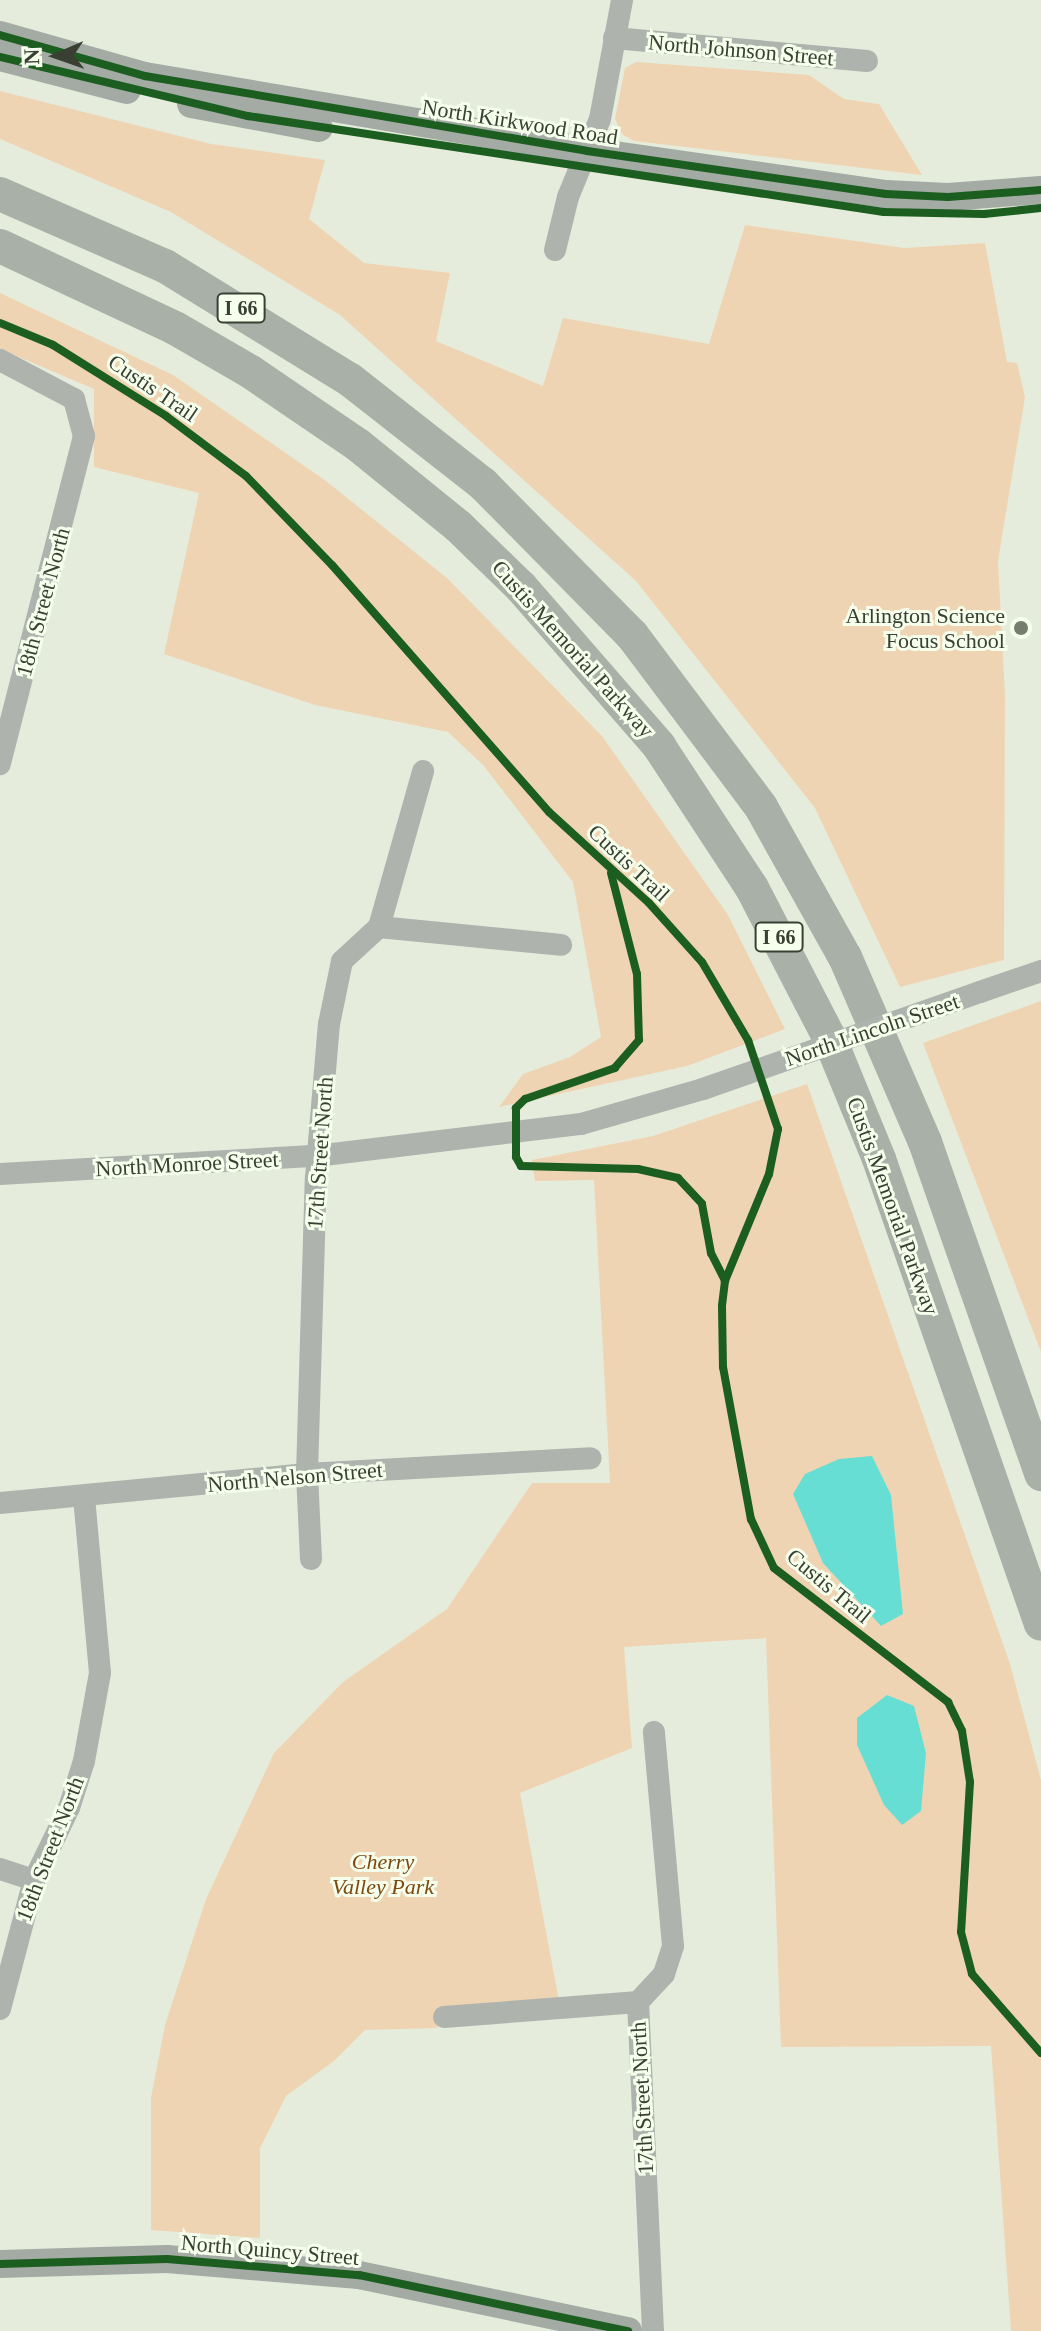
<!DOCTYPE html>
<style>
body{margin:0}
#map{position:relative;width:1041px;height:2331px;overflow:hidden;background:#e5ecdc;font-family:"Times New Roman",serif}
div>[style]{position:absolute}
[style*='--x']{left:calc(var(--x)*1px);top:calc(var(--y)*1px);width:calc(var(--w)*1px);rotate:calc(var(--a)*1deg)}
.green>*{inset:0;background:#efd4b3}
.water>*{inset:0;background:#67ded4}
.minor>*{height:22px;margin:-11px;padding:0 11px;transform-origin:11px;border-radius:11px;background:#aeb3ae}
.major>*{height:28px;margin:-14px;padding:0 14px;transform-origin:14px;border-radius:14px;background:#a4aba4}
.highway>*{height:34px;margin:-17px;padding:0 17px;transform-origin:17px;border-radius:17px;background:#a9b0a7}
.minor-bridge>*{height:22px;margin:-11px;padding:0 11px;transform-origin:11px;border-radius:11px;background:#aeb3ae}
.cycleway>*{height:8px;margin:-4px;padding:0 4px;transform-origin:4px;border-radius:4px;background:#1b5e20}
.dots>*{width:22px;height:22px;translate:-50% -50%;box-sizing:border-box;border:4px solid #f6feec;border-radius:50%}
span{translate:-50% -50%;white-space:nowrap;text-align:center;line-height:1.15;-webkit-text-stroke:6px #f6feec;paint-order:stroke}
.shield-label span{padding:2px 6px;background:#f6feec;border:2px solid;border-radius:6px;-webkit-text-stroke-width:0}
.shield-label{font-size:20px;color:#3a3f33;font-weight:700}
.street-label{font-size:22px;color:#3a3f33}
.poi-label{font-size:22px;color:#3a3f33}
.right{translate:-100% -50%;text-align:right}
.park-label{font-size:22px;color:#7c4911;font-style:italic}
.north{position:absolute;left:16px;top:16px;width:80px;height:80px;-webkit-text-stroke:6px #f6feec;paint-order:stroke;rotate:268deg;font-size:22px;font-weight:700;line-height:32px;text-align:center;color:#3a3f33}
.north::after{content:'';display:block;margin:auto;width:28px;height:36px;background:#3a3f33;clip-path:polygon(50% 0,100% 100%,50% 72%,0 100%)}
</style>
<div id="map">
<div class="green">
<div style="clip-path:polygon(636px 62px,809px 75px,844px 99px,879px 104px,922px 175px,634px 141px,622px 134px,615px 119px,625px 68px)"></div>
<div style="clip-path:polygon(0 91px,211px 144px,325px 160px,309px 219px,364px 263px,450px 273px,436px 341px,543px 386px,563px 318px,709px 344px,745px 225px,904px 248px,985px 243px,1007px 362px,1017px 363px,1025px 397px,998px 561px,1005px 695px,1004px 960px,900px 987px,815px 808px,636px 581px,340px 315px,171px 212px,0 139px)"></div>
<div style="clip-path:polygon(0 293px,173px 375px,326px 481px,447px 578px,602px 736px,728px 915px,785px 1029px,687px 1066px,499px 1107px,523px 1074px,570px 1057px,601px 1037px,573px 882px,484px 766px,448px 732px,315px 705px,164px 654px,199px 493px,94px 467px,94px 389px,0 349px)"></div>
<div style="clip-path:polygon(1041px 1001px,1041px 1352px,923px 1043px)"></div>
<div style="clip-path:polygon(807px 1084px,1010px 1664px,1041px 1780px,1041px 2331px,1011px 2331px,991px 2046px,781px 2047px,766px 1638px,624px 1647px,632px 1748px,520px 1793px,559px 2001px,439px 2012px,437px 2028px,365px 2030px,334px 2061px,286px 2096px,260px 2148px,260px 2238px,151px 2230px,151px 2098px,165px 2025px,206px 1899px,274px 1753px,343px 1682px,447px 1609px,532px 1483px,610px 1483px,594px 1180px,535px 1181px,532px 1160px,653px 1136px)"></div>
</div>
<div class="water">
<div style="clip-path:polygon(872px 1456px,891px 1495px,903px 1614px,881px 1626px,823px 1563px,793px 1494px,805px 1474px,839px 1459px)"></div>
<div style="clip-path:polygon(887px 1695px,914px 1706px,926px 1753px,921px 1811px,902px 1825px,884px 1805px,857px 1745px,857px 1718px)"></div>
</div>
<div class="minor">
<div style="--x:614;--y:38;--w:254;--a:5.2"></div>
<div style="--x:555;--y:250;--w:55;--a:-76.2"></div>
<div style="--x:568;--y:197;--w:84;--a:-67.7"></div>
<div style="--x:600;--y:119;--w:121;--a:-79.5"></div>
<div style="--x:0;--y:360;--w:84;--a:27.8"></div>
<div style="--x:74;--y:399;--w:38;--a:75"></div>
<div style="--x:84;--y:436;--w:339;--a:104.4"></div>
<div style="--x:379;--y:927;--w:183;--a:5.6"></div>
<div style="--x:980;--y:992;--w:65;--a:-19"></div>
<div style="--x:0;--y:1174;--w:317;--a:-3.3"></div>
<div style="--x:316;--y:1156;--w:267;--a:-6.9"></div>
<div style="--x:581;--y:1124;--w:127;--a:-16"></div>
<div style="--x:0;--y:1503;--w:308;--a:-5.4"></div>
<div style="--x:307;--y:1474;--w:284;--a:-3.2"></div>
<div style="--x:311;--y:1559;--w:85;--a:-92.7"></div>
<div style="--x:307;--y:1474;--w:296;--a:-88.3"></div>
<div style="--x:316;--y:1178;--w:155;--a:-85.2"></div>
<div style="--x:329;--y:1024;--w:64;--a:-78.3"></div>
<div style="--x:342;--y:961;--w:50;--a:-42.6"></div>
<div style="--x:379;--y:927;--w:162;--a:-74.2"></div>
<div style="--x:0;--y:1869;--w:36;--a:18"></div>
<div style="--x:0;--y:2009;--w:133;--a:-75.2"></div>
<div style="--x:34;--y:1880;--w:80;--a:-64.1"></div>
<div style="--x:69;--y:1808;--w:49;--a:-72.3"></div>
<div style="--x:84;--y:1761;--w:89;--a:-79.7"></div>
<div style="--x:100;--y:1673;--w:177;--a:-95.2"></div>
<div style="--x:444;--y:2017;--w:195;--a:-4.4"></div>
<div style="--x:653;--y:2331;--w:329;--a:-92.6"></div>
<div style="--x:638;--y:2002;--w:38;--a:-47"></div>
<div style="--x:664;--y:1974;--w:29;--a:-72"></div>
<div style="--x:673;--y:1946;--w:215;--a:-95.1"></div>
</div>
<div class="major">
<div style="--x:0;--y:35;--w:151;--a:15.8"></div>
<div style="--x:145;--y:76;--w:448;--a:9.6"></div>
<div style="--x:587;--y:151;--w:302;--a:8.2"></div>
<div style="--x:886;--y:194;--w:62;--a:2.8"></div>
<div style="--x:948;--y:197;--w:93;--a:-4.3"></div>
<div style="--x:0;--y:57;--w:131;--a:14.6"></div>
<div style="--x:191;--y:104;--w:130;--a:10.6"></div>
<div style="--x:0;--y:2264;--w:167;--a:-1.7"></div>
<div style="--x:167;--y:2259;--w:193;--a:4.8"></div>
<div style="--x:359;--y:2275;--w:275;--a:11.8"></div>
</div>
<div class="highway">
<div style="--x:0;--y:194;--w:180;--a:23.6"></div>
<div style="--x:165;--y:266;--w:216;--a:31.6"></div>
<div style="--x:349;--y:379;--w:170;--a:38.1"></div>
<div style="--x:483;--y:484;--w:212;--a:45.4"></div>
<div style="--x:632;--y:635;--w:215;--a:53.1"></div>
<div style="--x:761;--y:807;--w:172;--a:60.8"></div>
<div style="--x:845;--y:957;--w:202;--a:66.6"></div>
<div style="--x:925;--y:1142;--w:352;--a:70.7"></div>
<div style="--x:0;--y:246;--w:193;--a:25.1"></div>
<div style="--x:175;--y:328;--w:88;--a:30.1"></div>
<div style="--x:251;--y:372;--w:130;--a:34.3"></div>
<div style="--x:358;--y:445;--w:129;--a:39"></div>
<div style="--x:458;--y:526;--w:88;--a:44.1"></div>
<div style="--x:521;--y:587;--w:211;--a:49"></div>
<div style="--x:659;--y:746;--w:170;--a:56.8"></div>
<div style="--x:752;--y:888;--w:168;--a:62.7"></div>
<div style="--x:829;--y:1037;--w:132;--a:67.7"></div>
<div style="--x:879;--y:1159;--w:492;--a:70.8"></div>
</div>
<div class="minor-bridge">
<div style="--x:703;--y:1089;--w:293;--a:-19.3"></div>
</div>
<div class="cycleway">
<div style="--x:0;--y:35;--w:151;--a:15.8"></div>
<div style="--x:145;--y:76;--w:448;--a:9.6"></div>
<div style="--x:587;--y:151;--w:302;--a:8.2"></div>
<div style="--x:886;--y:194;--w:62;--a:2.8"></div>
<div style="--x:948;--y:197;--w:93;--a:-4.3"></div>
<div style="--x:0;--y:57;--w:255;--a:13.4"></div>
<div style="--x:248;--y:116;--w:643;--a:8.58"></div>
<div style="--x:884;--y:212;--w:100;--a:1.1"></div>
<div style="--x:984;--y:214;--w:57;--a:-6"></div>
<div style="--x:0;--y:323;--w:57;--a:22.5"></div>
<div style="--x:53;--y:345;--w:133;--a:32.1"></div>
<div style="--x:166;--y:416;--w:100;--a:36.9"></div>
<div style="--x:246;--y:476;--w:124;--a:46"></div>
<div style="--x:332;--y:565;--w:329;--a:48.7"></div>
<div style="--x:549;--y:812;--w:135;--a:42.3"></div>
<div style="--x:649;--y:903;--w:79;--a:48.1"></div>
<div style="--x:702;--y:962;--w:91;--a:59.5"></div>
<div style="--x:748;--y:1040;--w:94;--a:71.4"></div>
<div style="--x:778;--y:1129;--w:46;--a:101.3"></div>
<div style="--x:769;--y:1174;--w:116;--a:112.4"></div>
<div style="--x:725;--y:1281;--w:25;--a:97"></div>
<div style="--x:722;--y:1306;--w:61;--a:89.1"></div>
<div style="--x:723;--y:1367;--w:155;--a:79.6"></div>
<div style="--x:751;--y:1519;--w:54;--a:64.9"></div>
<div style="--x:774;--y:1568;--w:220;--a:37.6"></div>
<div style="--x:948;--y:1702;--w:32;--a:64"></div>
<div style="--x:962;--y:1731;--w:52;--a:81.1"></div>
<div style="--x:970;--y:1782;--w:150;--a:93.4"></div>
<div style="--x:961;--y:1932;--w:43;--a:75.3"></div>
<div style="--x:972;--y:1974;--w:105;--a:48.9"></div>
<div style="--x:611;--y:873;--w:104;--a:75.6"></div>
<div style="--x:637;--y:974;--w:66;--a:88.3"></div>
<div style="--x:639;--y:1040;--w:37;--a:131"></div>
<div style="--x:615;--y:1068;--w:95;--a:161"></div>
<div style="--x:525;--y:1099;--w:13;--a:135"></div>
<div style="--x:516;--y:1108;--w:49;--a:90"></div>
<div style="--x:516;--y:1157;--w:10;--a:61"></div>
<div style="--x:521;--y:1166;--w:117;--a:1.5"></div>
<div style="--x:638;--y:1169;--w:41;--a:12.7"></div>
<div style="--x:678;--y:1178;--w:35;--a:47"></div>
<div style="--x:702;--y:1204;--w:50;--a:79.6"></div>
<div style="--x:711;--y:1253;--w:31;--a:63"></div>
<div style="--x:0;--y:2264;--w:167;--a:-1.7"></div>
<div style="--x:167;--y:2259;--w:193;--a:4.8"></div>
<div style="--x:359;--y:2275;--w:275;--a:11.8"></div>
</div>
<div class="dots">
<div style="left:1021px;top:628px;background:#767c6e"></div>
</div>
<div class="shield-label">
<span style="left:241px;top:308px">I 66</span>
<span style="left:779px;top:937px">I 66</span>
</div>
<div class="street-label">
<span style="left:741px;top:50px;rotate:5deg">North Johnson Street</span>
<span style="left:520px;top:122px;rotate:9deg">North Kirkwood Road</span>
<span style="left:153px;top:388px;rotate:34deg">Custis Trail</span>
<span style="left:43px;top:602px;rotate:-75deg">18th Street North</span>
<span style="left:573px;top:649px;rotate:48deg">Custis Memorial Parkway</span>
<span style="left:629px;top:863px;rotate:43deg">Custis Trail</span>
<span style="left:872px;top:1030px;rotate:-19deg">North Lincoln Street</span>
<span style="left:320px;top:1153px;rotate:-86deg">17th Street North</span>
<span style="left:187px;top:1164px;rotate:-3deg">North Monroe Street</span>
<span style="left:893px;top:1206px;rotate:70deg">Custis Memorial Parkway</span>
<span style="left:295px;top:1477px;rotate:-5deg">North Nelson Street</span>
<span style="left:829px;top:1586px;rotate:40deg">Custis Trail</span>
<span style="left:50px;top:1849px;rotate:-69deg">18th Street North</span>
<span style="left:642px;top:2098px;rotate:-93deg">17th Street North</span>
<span style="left:270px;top:2250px;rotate:5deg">North Quincy Street</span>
</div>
<div class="poi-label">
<span class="right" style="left:1005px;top:628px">Arlington Science<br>Focus School</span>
</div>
<div class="park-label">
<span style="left:383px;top:1874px">Cherry<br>Valley Park</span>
</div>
<div class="north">N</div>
</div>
